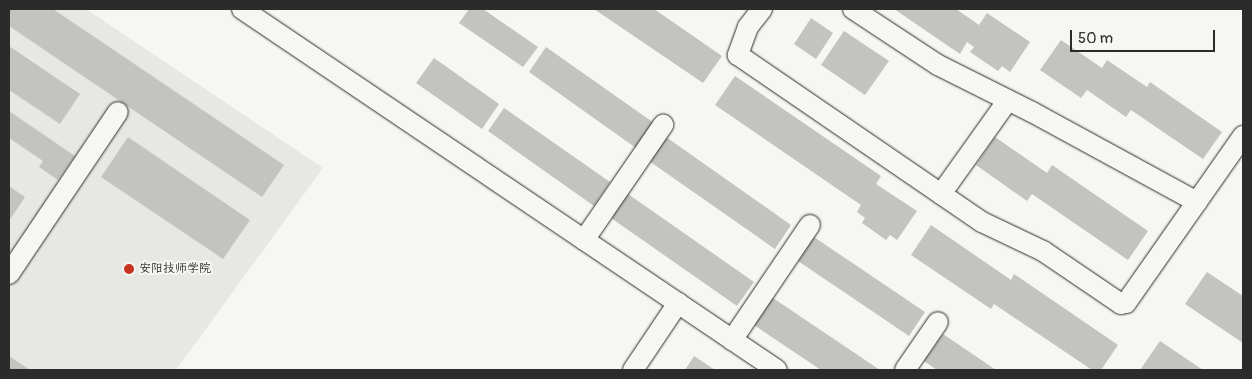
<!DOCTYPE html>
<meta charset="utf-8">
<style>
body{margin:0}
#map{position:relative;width:1252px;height:379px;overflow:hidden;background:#f6f6f2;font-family:Pangolin,"LXGW WenKai TC",sans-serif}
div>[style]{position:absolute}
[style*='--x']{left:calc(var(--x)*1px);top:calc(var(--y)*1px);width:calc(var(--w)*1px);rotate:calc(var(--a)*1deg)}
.built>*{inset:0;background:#e7e7e3}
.building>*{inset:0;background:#c3c3c0}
.roads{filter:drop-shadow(0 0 1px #2b2b2b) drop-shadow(0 0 1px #2b2b2b)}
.minor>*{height:20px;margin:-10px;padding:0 10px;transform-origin:10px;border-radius:10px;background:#f6f6f2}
.dots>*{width:14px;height:14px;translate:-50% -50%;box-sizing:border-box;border:2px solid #f6f6f2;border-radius:50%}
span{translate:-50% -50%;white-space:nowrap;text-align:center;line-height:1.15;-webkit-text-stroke:4px #f6f6f2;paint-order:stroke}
.poi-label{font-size:12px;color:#2b2b2b}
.left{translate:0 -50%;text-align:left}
.frame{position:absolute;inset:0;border:10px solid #2b2b2b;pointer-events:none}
.scale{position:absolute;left:1070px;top:30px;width:145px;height:22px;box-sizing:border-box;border:2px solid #2b2b2b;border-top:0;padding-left:6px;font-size:15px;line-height:18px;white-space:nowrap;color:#2b2b2b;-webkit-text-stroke:4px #f6f6f2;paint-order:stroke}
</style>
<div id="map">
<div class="built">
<div style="clip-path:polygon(9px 9px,86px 9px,323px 168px,176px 370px,9px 370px)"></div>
</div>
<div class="building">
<div style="clip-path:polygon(9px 9px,53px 9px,284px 165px,262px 197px,9px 26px)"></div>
<div style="clip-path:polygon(469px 9px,483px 9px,538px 47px,523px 67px,459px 23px)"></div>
<div style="clip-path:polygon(594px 9px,654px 9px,722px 56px,703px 83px)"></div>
<div style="clip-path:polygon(894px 9px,956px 9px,979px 25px,987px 13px,1030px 42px,1010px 72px,1002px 66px,998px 71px,970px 52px,974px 47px,967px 42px,960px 54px)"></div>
<div style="clip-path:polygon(811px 18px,833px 33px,816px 59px,794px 44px)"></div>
<div style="clip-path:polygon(844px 31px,889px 61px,865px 95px,821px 65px)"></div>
<div style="clip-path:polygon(1061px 40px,1102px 68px,1107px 60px,1147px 87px,1150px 82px,1222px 132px,1203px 159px,1131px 110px,1126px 117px,1087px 90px,1081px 98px,1040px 70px)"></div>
<div style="clip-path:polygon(9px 46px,80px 94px,60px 124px,9px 90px)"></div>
<div style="clip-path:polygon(546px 47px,654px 123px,636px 148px,529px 72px)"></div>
<div style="clip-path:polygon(434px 58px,499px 104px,482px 129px,416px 83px)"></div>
<div style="clip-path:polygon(735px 76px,881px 176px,876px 184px,917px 211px,897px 240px,890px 235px,886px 240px,862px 223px,865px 218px,857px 212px,861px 205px,715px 105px)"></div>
<div style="clip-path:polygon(504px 108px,610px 182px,594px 206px,488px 131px)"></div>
<div style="clip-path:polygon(9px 111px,75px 156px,58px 180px,39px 167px,43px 161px,9px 138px)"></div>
<div style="clip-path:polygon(128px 137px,250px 220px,223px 259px,101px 177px)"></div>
<div style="clip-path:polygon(666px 137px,791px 225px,775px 249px,649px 161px)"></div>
<div style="clip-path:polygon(995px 137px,1047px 173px,1052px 165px,1148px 231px,1128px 260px,1032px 194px,1027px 201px,976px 165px)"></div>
<div style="clip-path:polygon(9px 186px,25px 197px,9px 221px)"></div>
<div style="clip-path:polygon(628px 194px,754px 282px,737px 306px,611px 218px)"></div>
<div style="clip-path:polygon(931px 225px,1011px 280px,1014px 274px,1118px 345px,1101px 370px,1092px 370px,994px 304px,991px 309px,911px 255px)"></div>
<div style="clip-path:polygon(811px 235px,925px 312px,909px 336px,795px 259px)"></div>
<div style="clip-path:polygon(1207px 272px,1243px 296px,1243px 343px,1185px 304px)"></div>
<div style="clip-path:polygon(770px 296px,880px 370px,821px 370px,751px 323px)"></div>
<div style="clip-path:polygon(943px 334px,996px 370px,937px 370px,924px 361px)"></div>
<div style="clip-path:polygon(1160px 341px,1203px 370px,1140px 370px)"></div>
<div style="clip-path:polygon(9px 356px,30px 370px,9px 370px)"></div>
<div style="clip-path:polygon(694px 356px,715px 370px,685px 370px)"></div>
</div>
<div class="roads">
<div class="minor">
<div style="--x:242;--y:9;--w:645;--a:34.01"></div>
<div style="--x:762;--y:9;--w:23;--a:128"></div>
<div style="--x:748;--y:27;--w:30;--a:110"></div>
<div style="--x:738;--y:55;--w:296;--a:34.4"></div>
<div style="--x:982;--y:222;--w:68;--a:25.4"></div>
<div style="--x:1043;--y:251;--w:94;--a:34.2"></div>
<div style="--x:1121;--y:304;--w:5;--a:-11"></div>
<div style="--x:1126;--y:303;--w:204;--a:-55"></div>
<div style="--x:853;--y:9;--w:102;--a:33.4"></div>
<div style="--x:938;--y:65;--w:105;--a:26.6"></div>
<div style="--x:1032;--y:112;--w:188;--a:28.6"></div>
<div style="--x:941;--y:194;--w:115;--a:-54.5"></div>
<div style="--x:584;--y:240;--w:140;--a:-55.5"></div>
<div style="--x:9;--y:274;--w:195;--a:-56.1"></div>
<div style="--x:732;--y:340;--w:139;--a:-55.9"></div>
<div style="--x:633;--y:370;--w:81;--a:-56.1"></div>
<div style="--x:905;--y:370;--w:58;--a:-55.5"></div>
</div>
</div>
<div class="dots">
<div style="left:129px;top:269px;background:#c8321e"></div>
</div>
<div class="poi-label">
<span class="left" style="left:139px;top:269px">安阳技师学院</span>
</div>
<div class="frame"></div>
<div class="scale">50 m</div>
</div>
